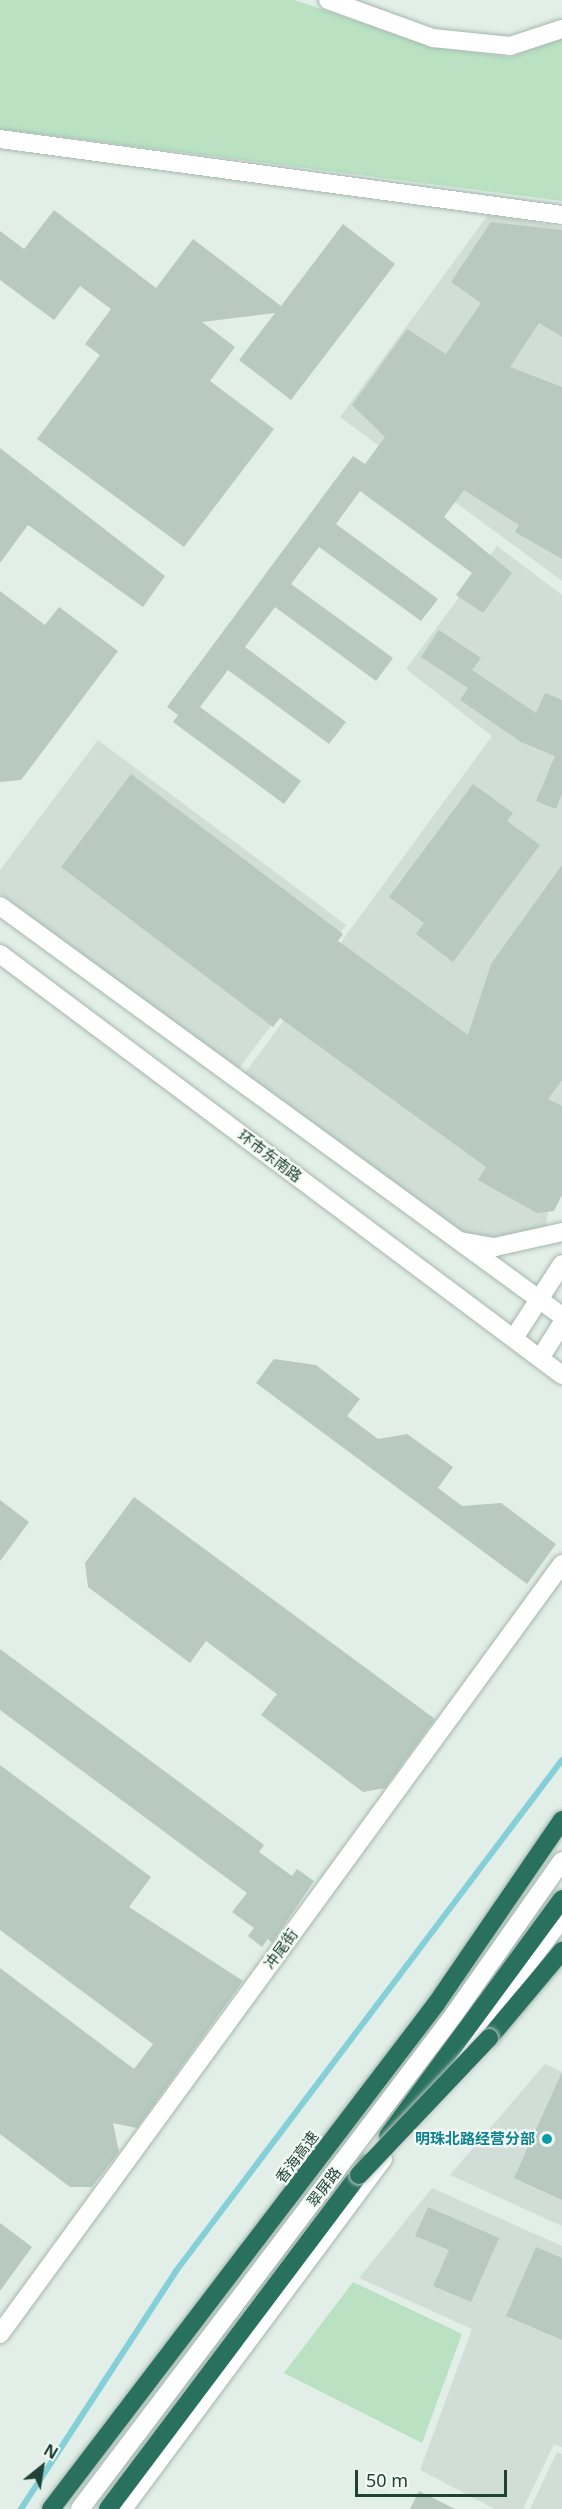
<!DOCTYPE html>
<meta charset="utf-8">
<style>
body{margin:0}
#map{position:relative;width:562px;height:2509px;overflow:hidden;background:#e2eee8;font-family:"Noto Sans","Noto Sans SC",sans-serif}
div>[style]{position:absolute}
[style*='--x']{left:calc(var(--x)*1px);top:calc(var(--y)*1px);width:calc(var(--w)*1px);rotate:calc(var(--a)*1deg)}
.built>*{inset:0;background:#d0ded7}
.green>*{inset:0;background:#b9e1c2}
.stream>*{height:6px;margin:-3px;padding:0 3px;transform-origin:3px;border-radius:3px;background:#85d0d8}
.building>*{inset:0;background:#b7c9c1}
.roads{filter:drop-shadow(0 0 2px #a4b7af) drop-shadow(0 0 2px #a4b7af)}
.minor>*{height:18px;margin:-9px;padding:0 9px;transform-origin:9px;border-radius:9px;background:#fff}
.secondary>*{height:18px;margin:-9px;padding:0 9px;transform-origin:9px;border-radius:9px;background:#fff}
.motorway>*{height:18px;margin:-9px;padding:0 9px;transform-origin:9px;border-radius:9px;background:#29715e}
.bridges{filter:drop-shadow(0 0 2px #c1cac7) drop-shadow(0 0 2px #c1cac7)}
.motorway-bridge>*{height:18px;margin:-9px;padding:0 9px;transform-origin:9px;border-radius:9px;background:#29715e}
.dots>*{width:16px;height:16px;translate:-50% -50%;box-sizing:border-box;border:3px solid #f3faf6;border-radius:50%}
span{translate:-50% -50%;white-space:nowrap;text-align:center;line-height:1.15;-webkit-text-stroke:4.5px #f3faf6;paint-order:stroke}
.street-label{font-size:15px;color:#204137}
.culture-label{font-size:15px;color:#0d838f;font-weight:700}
.right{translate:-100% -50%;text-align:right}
.north{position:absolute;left:12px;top:2437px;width:60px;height:60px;-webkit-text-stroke:4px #f3faf6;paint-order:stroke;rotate:30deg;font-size:16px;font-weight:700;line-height:24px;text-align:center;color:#204137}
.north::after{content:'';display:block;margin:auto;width:21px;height:27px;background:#204137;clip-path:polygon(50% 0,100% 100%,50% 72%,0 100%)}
.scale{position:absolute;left:355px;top:2470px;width:152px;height:27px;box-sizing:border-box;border:3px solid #204137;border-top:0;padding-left:8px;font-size:18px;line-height:21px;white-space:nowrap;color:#204137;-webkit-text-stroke:4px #f3faf6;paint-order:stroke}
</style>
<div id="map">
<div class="built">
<div style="clip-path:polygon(488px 215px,562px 227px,562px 581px,340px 417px)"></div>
<div style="clip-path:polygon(497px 546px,562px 595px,562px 1116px,545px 1233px,470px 1244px,243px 1076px,492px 736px,406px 669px)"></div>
<div style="clip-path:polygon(98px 740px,346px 925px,237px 1071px,0 893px,0 870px)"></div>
<div style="clip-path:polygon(545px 2064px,562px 2072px,562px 2226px,450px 2175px)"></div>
<div style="clip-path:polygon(432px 2188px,562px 2246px,562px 2447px,554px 2444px,523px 2509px,495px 2509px,420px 2470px,472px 2329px,359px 2278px)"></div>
<div style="clip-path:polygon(557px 2452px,562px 2454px,562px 2509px,530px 2509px)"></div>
</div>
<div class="green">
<div style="clip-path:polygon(0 0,295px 0,431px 47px,511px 57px,562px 38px,562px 201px,0 129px)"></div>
<div style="clip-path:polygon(353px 2282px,462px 2334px,422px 2443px,284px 2373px)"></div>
</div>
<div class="stream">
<div style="--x:21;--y:2509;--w:284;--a:-56.9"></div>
<div style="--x:176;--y:2271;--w:640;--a:-52.93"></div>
</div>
<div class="building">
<div style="clip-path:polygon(54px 210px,156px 288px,193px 239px,281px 306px,343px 224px,395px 264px,291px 400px,239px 360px,275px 313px,202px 322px,235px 347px,210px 381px,274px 429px,184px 547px,37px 439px,100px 355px,85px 344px,111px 309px,80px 286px,54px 320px,0 280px,0 231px,24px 249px)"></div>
<div style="clip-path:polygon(491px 222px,562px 230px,562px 337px,539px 323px,510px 367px,562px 387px,562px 559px,515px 532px,519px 525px,464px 490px,444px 517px,512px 573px,483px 613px,456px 595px,472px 573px,360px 491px,336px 524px,438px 599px,421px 621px,319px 547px,291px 584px,393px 658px,376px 681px,275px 607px,245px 647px,346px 722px,329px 744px,228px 670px,200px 707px,301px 781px,284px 804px,173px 722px,178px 715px,167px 707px,353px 456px,365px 464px,385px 437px,352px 405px,407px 329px,446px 354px,481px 303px,451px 282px)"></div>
<div style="clip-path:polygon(0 448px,165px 576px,143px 607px,28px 525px,0 563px)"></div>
<div style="clip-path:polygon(0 591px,45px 625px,59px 607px,118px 651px,21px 780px,0 782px)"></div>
<div style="clip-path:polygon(439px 630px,481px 658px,472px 670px,536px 713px,545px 693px,562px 700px,562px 794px,556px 809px,536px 801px,555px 756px,521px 742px,460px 700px,468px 688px,421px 657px)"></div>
<div style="clip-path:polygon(131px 774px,343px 934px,338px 941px,468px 1035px,491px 964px,562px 865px,562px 1080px,548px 1099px,562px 1106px,562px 1195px,554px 1211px,537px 1213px,478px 1180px,486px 1167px,280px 1018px,273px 1027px,61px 867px)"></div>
<div style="clip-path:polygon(473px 784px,513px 813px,507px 821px,540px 845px,453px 962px,416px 934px,424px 923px,389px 897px)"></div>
<div style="clip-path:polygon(274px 1359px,316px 1365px,360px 1399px,347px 1416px,378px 1439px,407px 1434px,453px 1467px,438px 1488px,462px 1506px,501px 1503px,556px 1544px,527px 1584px,256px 1383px)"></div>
<div style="clip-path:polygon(134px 1497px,435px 1719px,385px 1788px,363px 1792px,261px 1715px,277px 1694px,206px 1641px,190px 1663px,88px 1587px,85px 1563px)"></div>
<div style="clip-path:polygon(0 1500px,29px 1522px,0 1561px)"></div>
<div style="clip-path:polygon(0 1649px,264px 1845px,259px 1852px,292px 1876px,297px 1869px,314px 1881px,272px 1943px,268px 1939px,262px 1947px,248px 1936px,254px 1928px,232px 1912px,247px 1893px,0 1710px)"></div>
<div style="clip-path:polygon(0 1765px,151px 1877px,129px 1907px,243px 1981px,137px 2128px,113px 2123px,119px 2152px,92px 2187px,70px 2187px,0 2134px,0 1968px,134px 2069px,153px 2044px,0 1930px)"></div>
<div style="clip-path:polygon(562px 2072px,562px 2200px,514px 2178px)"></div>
<div style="clip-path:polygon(428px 2207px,499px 2238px,471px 2302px,433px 2286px,449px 2250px,415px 2236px)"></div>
<div style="clip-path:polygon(0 2223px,32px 2247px,0 2291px)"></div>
<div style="clip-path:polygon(536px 2247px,562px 2258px,562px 2340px,506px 2316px)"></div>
<div style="clip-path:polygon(419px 2491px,455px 2509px,410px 2509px)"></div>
</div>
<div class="roads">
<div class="minor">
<div style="--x:328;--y:0;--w:112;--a:19.9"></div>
<div style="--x:433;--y:38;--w:77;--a:5.9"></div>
<div style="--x:510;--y:46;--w:55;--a:-18.1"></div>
<div style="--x:0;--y:139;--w:567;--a:7.7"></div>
<div style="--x:0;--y:2334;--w:953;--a:-53.88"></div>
</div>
<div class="secondary">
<div style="--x:0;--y:906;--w:696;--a:36.11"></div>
<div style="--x:0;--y:954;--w:702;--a:36.84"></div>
<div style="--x:460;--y:1241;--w:36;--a:10"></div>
<div style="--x:495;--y:1247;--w:69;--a:-12.6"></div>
<div style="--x:514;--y:1338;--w:88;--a:-57"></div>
<div style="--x:541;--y:1357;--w:39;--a:-58"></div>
<div style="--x:444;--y:2076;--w:197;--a:-53.2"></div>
<div style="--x:80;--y:2509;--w:618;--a:-52.89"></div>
<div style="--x:453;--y:2016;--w:189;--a:-54.9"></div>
<div style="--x:123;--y:2509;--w:436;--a:-53.4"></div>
</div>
<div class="motorway">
<div style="--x:489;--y:2038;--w:114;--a:-50"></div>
<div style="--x:388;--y:2136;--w:294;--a:-53.7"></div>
<div style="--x:51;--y:2509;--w:635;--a:-52.68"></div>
<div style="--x:436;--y:2004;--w:223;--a:-55.6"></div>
<div style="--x:108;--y:2509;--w:433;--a:-53.1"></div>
</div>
</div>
<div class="bridges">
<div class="motorway-bridge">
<div style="--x:359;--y:2175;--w:189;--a:-46.5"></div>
</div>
</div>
<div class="dots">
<div style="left:547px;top:2139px;background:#0f9aa8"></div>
</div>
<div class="street-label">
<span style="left:270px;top:1156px;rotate:37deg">环市东南路</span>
<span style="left:281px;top:1949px;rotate:-54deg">冲尾街</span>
<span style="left:297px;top:2157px;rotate:-53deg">香海高速</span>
<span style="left:324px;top:2187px;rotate:-53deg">翠屏路</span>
</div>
<div class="culture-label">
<span class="right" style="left:535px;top:2139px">明珠北路经营分部</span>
</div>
<div class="north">N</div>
<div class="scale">50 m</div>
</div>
